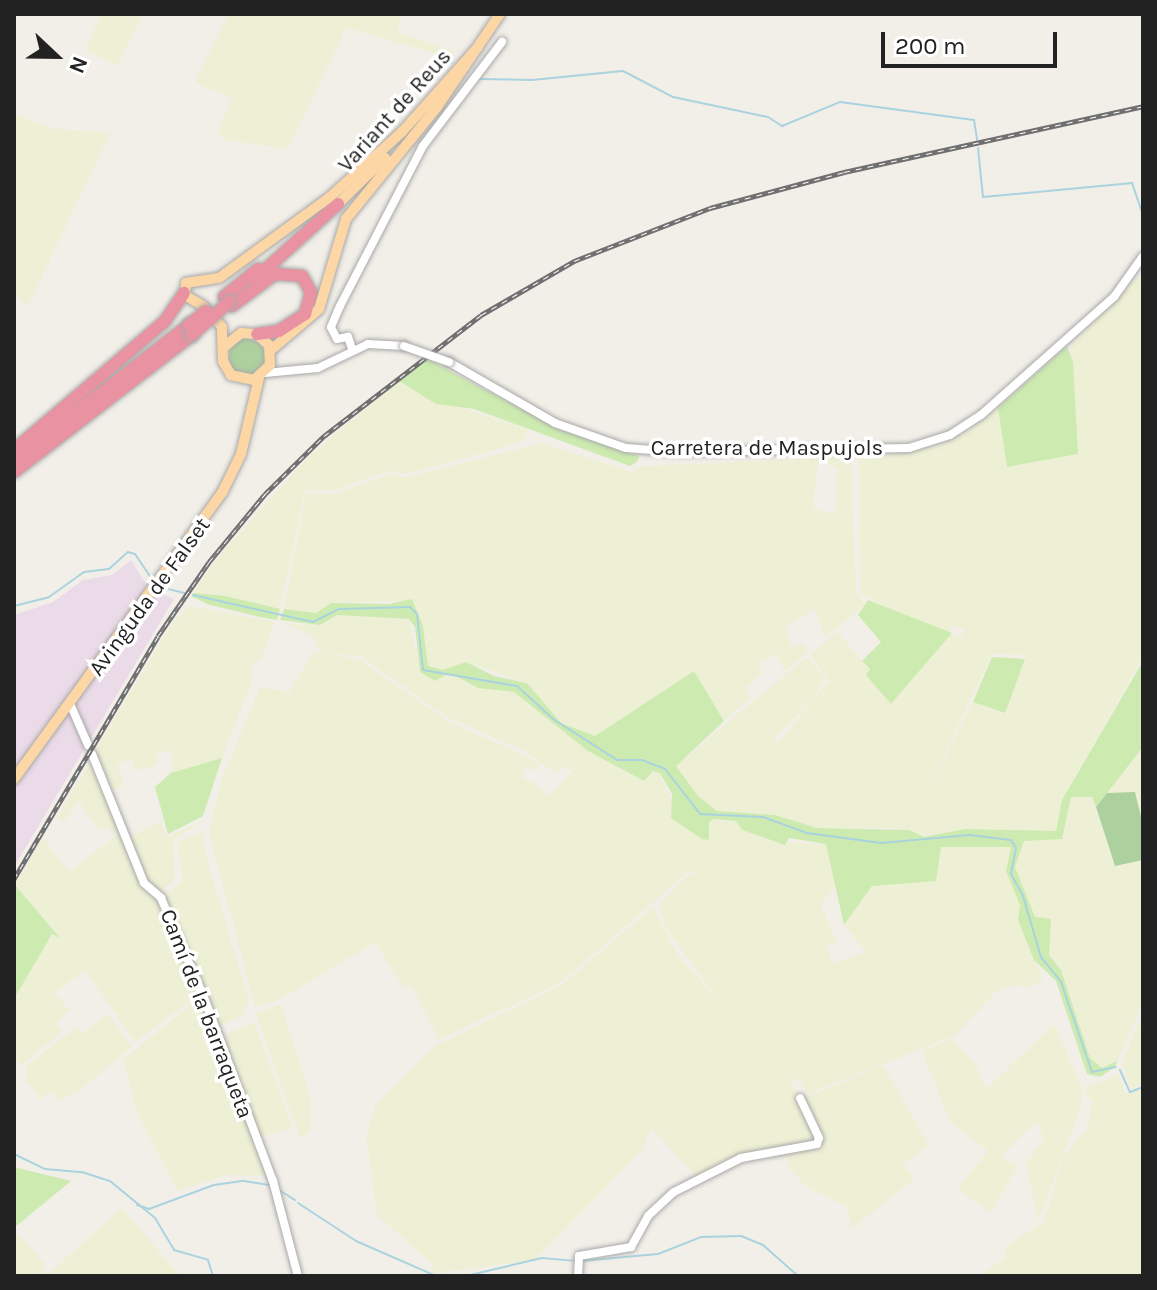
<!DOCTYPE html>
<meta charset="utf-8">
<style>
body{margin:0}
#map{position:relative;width:1157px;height:1290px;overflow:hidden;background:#f2efe9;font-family:Karla,sans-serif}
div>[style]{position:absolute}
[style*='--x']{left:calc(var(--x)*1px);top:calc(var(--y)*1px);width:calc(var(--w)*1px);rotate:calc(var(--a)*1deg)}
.industrial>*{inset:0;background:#ebdbe8}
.farmland>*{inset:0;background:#eef0d5}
.grass>*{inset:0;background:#cdebb0}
.forest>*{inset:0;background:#add19e}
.round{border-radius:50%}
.stream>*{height:2px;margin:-1px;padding:0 1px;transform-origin:1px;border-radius:1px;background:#aad3df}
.roads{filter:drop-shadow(0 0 2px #a9a9a9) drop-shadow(0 0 2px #a9a9a9)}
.minor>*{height:8px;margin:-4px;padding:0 4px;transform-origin:4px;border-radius:4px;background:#fff}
.major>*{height:10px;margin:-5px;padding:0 5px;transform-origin:5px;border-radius:5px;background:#fcd6a4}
.highway>*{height:12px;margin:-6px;padding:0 6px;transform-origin:6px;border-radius:6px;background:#e892a2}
.rail>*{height:5px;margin-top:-2.5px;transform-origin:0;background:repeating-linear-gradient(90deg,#fff 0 6px,#707070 0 12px);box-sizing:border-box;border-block:2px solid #707070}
.bridges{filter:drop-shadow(0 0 2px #a9a9a9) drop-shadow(0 0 2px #a9a9a9)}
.minor-bridge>*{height:8px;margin:-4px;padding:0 4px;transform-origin:4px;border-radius:4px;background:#fff}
.highway-bridge>*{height:12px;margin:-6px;padding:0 6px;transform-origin:6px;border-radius:6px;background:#e892a2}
span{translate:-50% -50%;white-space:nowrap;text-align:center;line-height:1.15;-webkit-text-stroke:7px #fff;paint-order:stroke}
.street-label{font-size:22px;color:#222}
.frame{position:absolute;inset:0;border:16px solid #222;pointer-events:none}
.north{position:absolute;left:16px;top:16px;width:80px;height:80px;-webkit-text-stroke:6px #fff;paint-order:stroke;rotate:112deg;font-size:22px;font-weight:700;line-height:32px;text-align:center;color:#222}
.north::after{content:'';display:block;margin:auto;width:28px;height:36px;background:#222;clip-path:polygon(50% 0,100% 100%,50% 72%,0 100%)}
.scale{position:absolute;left:881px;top:32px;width:176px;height:36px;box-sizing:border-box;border:4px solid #222;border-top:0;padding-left:10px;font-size:24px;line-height:28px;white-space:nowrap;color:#222;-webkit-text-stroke:6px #fff;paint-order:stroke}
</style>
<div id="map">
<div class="industrial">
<div style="clip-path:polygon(131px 560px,148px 587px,174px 599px,14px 867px,14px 615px,53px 602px,83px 580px,112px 575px)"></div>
</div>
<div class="farmland">
<div style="clip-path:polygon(101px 14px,144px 14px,117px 66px,85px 50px)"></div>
<div style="clip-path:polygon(229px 14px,395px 14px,401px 17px,398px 33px,454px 51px,448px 57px,346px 28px,288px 149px,225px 140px,217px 132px,232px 99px,195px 82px)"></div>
<div style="clip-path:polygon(14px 113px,49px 128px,110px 133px,27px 308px,14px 291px)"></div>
<div style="clip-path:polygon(evenodd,1142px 273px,1143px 657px,1062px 800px,1056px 831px,966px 829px,924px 837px,895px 828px,817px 828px,775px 815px,717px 811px,698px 797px,675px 766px,807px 657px,825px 678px,814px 698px,774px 739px,779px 742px,829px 681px,811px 655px,837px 632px,871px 670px,866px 674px,891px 704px,951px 634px,962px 637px,964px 629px,953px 625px,950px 632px,907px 618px,860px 593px,859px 457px,934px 448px,966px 433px,998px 408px,1007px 467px,1077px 454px,1071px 346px,1142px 273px,992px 654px,1026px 655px,1005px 713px,973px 702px,925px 797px,992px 654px)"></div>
<div style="clip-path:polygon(399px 381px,409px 389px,528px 430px,524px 439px,498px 449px,405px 474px,387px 471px,337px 490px,306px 491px,311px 462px,280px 609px,193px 593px,220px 555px,308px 457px)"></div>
<div style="clip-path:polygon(evenodd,542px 443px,632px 472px,641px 466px,851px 457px,856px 592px,866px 604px,826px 637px,814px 609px,786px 627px,792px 647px,803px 644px,808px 652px,785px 671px,775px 654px,758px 663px,763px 672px,745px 689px,751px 698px,724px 721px,694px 671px,595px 736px,561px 723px,527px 683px,472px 664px,443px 670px,428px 666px,423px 626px,399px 601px,331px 603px,317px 613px,284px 609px,306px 494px,339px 493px,389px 474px,406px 477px,542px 443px,818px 462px,837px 467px,835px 515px,813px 508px,818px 462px)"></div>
<div style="clip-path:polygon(190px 606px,275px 622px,260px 661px,255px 660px,248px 676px,253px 678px,222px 758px,171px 773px,172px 750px,156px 755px,157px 765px,135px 771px,132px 759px,117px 764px,124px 786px,109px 791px,95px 751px,172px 623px)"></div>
<div style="clip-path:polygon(337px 615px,409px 619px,420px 672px,435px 681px,449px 673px,470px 685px,514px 692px,588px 751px,644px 781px,653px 771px,660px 773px,672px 803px,695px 833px,710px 831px,708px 822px,714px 819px,737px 821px,742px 830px,772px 841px,827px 844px,836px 885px,821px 905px,837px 943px,827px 946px,832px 963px,866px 952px,844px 925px,872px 886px,936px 881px,941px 847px,1011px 847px,1006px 872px,1021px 905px,1018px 921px,1043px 979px,1031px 987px,1015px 985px,996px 992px,954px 1036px,807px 1094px,799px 1079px,791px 1080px,816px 1141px,762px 1154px,698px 1179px,652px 1128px,641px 1151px,535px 1260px,429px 1274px,434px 1266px,377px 1215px,366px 1135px,375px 1106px,435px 1046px,563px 984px,653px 907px,677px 954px,719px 1001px,665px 927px,659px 905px,691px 873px,702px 872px,688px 872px,563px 981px,439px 1040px,411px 984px,404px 988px,375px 943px,278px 1000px,255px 1007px,209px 833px,221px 780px,260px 687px,289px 692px,314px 652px,358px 659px,450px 722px,540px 763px,535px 771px,526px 766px,521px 775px,550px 796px,578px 765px,568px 771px,562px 766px,556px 774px,523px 750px,448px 718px,360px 656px,320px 653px,312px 636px,285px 623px,304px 625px)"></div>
<div style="clip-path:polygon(1143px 747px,1143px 825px,1126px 793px,1107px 793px)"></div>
<div style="clip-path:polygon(92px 759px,119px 830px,113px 835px,108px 827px,92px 828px,95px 825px,78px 800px,65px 821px,57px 817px)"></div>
<div style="clip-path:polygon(1071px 797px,1092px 797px,1115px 866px,1143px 860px,1143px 1003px,1117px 1061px,1102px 1068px,1090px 1058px,1061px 970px,1049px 955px,1050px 920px,1035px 917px,1015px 867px,1024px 841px,1062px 838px)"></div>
<div style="clip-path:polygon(207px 819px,173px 840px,175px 880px,161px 891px,151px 889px,128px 838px,161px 821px,166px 837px)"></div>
<div style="clip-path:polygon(203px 831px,205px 853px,249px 1001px,244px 1014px,222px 1025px,215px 1025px,164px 897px,183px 880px,177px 843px)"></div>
<div style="clip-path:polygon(120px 833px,143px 889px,161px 904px,200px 994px,135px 1042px,85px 970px,55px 993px,69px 1010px,56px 1023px,62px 1031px,23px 1064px,17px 1062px,14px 999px,53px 933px,60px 938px,15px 885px,43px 838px,69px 872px)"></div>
<div style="clip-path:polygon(201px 1002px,269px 1176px,228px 1175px,177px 1191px,137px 1113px,123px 1060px,193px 1003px)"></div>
<div style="clip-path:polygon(281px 1004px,311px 1099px,311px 1129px,305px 1137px,300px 1138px,256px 1014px)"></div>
<div style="clip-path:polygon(1143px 1012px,1143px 1083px,1130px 1089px,1122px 1063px)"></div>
<div style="clip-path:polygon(108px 1013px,132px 1047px,78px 1091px,60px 1100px,51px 1091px,40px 1100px,27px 1080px,26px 1066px,76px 1027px,82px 1033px)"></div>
<div style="clip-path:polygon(254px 1022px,293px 1128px,259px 1137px,224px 1036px)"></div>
<div style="clip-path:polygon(1054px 1024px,1082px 1088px,1081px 1107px,1038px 1222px,1026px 1164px,1044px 1139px,1038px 1125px,1034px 1123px,1000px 1157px,1018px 1166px,991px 1212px,957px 1189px,988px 1151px,950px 1122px,922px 1051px,953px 1039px,976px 1065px,986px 1089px)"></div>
<div style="clip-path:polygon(883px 1065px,929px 1145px,903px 1165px,915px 1178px,852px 1229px,847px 1207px,805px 1186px,790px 1169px,785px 1151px,818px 1145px,804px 1098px)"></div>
<div style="clip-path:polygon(1119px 1074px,1125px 1093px,1143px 1089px,1143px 1276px,981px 1276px,1007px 1256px,1004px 1248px,1044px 1222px,1063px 1157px,1088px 1128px,1092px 1101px,1085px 1094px,1086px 1087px)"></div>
<div style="clip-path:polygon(122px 1208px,180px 1276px,47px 1275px,95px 1232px)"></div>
<div style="clip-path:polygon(14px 1230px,44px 1263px,44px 1276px,14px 1276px)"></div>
</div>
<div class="grass">
<div style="clip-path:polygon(1067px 346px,1073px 362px,1078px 454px,1007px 467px,998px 408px)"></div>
<div style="clip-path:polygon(426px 358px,560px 430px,639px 456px,638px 461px,630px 466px,474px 409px,436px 404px,399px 381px)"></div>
<div style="clip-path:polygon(193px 593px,225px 596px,280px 609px,277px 620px,260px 617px,210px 605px,192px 597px)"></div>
<div style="clip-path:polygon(412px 599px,423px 626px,428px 666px,443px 670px,466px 662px,494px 676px,527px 683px,561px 723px,595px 736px,694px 671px,724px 721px,676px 766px,698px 796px,717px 811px,775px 815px,817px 828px,909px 830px,924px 837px,965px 829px,1056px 831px,1062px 800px,1143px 661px,1143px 747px,1096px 807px,1092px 797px,1071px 797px,1062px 839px,1024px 841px,1015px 867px,1035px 917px,1051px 919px,1049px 955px,1061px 970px,1090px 1058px,1102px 1068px,1117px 1061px,1115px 1067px,1100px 1077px,1087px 1074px,1056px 981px,1034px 960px,1018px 920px,1020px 905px,1006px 871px,1011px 847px,941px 847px,936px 881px,872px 886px,844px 925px,826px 844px,789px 838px,785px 845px,742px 830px,736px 821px,714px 819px,709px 822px,709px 840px,702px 839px,671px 818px,672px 794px,660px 773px,653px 771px,644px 781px,588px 751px,514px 692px,478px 688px,449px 673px,435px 681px,420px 672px,415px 627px,409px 619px,337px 615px,320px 625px,280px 620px,284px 609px,316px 613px,331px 603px,389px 604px)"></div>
<div style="clip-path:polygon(868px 600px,952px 633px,891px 704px,866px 675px,870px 669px,862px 661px,881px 642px,858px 615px)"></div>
<div style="clip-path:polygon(992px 657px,1025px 659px,1005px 713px,973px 702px)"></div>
<div style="clip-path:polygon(222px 758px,203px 816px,168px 834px,155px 787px,171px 773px)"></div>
<div style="clip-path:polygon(15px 885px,60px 938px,52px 934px,14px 999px)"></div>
<div style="clip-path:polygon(14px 1167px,71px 1181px,14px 1228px)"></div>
</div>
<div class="forest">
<div class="round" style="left:229px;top:339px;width:36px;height:36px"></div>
<div style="clip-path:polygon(1135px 792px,1143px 825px,1143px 860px,1115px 866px,1096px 807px,1107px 793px)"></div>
</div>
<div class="stream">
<div style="--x:450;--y:62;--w:2;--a:27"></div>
<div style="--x:479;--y:79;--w:53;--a:1.1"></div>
<div style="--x:532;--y:80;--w:91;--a:-5.6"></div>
<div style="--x:623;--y:71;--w:56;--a:27.5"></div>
<div style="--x:673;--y:97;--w:97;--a:11.9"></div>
<div style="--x:768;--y:117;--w:17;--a:33"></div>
<div style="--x:782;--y:126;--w:63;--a:-22.5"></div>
<div style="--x:840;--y:102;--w:135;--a:7.7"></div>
<div style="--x:974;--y:120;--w:20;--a:81"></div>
<div style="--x:978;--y:148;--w:49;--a:84.2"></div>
<div style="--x:983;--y:197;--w:150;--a:-5.4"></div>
<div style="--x:1132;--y:183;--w:34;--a:71"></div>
<div style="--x:164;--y:588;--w:21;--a:14"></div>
<div style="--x:193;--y:595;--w:123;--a:12.7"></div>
<div style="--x:313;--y:622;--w:29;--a:-27"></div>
<div style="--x:339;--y:609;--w:71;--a:-1.6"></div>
<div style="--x:410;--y:607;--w:10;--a:45"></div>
<div style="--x:417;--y:614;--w:56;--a:83.9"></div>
<div style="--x:423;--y:670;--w:95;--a:9.7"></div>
<div style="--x:517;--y:686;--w:49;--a:42.5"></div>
<div style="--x:553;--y:719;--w:76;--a:32.6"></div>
<div style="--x:617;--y:760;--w:25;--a:0"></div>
<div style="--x:642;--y:760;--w:25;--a:21"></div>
<div style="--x:665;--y:769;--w:57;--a:52.1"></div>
<div style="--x:700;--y:814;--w:63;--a:2.7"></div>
<div style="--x:763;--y:817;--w:47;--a:20"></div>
<div style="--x:807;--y:833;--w:75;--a:7.7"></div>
<div style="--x:881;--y:843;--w:89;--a:-5.1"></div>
<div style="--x:970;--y:835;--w:41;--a:7"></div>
<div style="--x:1011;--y:840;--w:9;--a:58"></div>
<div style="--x:1016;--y:848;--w:26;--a:101"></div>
<div style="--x:1011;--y:874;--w:25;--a:61"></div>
<div style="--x:1023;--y:896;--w:64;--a:73.6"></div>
<div style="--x:1041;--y:957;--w:32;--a:51"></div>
<div style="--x:1061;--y:982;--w:95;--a:71"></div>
<div style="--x:1092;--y:1072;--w:24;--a:-12"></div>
<div style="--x:14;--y:606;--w:36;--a:-14"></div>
<div style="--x:49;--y:597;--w:43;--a:-35.5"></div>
<div style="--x:84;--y:572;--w:25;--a:-7"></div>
<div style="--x:109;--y:569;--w:25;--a:-42"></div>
<div style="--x:128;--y:552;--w:7;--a:16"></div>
<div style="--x:135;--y:554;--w:32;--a:56"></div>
<div style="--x:1120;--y:1070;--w:24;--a:66"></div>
<div style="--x:1130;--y:1092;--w:14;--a:-21"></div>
<div style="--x:14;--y:1102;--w:21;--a:90"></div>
<div style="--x:14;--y:1154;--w:34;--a:26"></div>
<div style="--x:45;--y:1169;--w:37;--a:5"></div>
<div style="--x:82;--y:1172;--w:29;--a:18"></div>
<div style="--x:110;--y:1181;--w:58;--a:39.4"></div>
<div style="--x:155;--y:1218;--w:37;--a:59"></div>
<div style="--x:174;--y:1250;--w:35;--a:16"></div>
<div style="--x:208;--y:1260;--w:17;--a:73"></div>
<div style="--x:279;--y:1190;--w:19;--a:32"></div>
<div style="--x:298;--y:1203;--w:69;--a:33.2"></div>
<div style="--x:356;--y:1241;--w:87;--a:23.6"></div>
<div style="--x:137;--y:1205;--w:13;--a:18"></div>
<div style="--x:149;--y:1209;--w:69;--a:-20.3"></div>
<div style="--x:214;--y:1185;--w:30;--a:-8"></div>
<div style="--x:244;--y:1181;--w:25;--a:9"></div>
<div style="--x:581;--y:1261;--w:77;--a:-5.2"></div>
<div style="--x:658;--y:1254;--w:46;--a:-21.6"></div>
<div style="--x:701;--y:1237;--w:40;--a:-1.4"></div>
<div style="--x:741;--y:1236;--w:24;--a:22"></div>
<div style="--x:763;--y:1245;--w:47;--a:41.5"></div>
<div style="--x:466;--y:1276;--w:78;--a:-13.3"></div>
<div style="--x:542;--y:1258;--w:33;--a:5"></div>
</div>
<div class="roads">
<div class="minor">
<div style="--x:352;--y:349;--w:13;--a:-108"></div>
<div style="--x:348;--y:337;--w:11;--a:170"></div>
<div style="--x:337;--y:339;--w:13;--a:-117"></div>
<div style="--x:331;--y:327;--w:23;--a:-67"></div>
<div style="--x:340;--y:306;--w:180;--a:-62.6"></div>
<div style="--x:423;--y:146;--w:131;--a:-52.8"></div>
<div style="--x:449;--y:362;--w:122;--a:29.9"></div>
<div style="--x:555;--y:423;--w:75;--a:19.4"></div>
<div style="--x:626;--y:448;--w:53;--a:4.3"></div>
<div style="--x:679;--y:452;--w:230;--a:-1"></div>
<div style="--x:909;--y:448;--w:43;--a:-17.6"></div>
<div style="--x:950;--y:435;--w:37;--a:-33"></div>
<div style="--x:981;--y:415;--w:178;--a:-41.6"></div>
<div style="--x:1114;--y:297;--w:50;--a:-54.7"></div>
<div style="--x:265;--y:373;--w:53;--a:-5.4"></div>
<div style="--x:318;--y:368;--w:55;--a:-25.6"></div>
<div style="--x:368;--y:344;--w:36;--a:3"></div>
<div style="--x:71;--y:706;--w:43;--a:66.4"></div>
<div style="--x:92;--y:754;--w:139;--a:68"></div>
<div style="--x:144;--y:883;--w:23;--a:41"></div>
<div style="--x:161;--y:898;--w:106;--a:66.6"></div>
<div style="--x:203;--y:995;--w:199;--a:69.4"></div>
<div style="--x:273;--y:1181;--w:98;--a:75.3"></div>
<div style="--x:578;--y:1276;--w:20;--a:-87"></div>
<div style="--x:579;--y:1256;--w:53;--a:-9.8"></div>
<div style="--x:631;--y:1247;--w:35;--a:-61"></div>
<div style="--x:648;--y:1216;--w:35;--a:-43"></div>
<div style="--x:674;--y:1192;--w:75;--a:-26.9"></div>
<div style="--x:741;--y:1158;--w:77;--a:-10.4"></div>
<div style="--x:817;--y:1144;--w:6;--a:-72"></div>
<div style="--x:819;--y:1138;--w:44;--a:-115.4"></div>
</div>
<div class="major">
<div style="--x:338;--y:204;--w:66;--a:-44.4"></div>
<div style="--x:225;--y:346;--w:21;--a:-39"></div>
<div style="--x:241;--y:333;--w:16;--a:4"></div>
<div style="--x:257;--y:334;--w:16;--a:43"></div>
<div style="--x:269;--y:345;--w:20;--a:87"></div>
<div style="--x:270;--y:365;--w:22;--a:137"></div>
<div style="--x:254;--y:380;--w:24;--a:-168"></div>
<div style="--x:231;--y:375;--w:16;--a:-120"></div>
<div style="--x:223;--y:361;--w:34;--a:-92"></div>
<div style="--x:222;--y:327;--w:28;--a:-132"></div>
<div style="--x:203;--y:306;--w:21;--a:-149"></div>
<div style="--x:185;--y:295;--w:12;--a:-85"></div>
<div style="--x:186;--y:283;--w:33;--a:-9"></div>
<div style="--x:219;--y:278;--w:137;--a:-36.1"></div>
<div style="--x:330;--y:197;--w:97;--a:-42.1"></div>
<div style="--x:402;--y:132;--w:114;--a:-48.2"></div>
<div style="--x:271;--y:350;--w:63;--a:-40.5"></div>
<div style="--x:319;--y:309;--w:94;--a:-73.3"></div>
<div style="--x:346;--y:219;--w:144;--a:-50.9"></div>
<div style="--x:437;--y:107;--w:112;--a:-55.9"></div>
<div style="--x:14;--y:779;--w:354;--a:-54"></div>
<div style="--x:222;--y:493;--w:43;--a:-64"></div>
<div style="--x:241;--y:454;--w:78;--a:-76.7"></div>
</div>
<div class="highway">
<div style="--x:255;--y:279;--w:112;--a:-42.1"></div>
<div style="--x:224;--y:297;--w:44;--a:-39.5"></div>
<div style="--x:232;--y:306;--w:54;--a:-36.7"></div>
<div style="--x:275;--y:274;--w:27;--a:4"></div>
<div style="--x:302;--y:276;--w:18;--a:61"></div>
<div style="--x:311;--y:292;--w:23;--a:105"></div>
<div style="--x:305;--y:314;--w:31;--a:147"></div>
<div style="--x:279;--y:331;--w:22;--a:172"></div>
<div style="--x:14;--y:450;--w:199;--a:-40.5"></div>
<div style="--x:165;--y:321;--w:34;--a:-56"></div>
<div style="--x:14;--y:461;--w:222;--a:-37.9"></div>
<div style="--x:14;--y:472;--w:225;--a:-37.6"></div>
</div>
</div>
<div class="rail">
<div style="--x:14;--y:879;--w:282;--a:-59.3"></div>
<div style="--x:158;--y:636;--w:90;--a:-55.4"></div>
<div style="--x:209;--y:562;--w:88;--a:-50.5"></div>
<div style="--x:265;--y:494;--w:83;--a:-44.5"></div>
<div style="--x:324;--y:436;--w:198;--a:-37.6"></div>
<div style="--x:481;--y:315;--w:108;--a:-30.1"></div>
<div style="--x:574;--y:261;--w:146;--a:-21.3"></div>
<div style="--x:710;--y:208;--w:139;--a:-15"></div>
<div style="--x:844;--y:172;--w:306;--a:-12.4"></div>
</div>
<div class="bridges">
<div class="minor-bridge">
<div style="--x:404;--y:346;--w:48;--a:19.6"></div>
</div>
<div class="highway-bridge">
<div style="--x:189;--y:325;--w:22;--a:-39"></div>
<div style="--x:192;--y:335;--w:50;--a:-41.7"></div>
</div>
</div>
<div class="street-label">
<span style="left:395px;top:111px;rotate:-48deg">Variant de Reus</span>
<span style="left:767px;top:449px">Carretera de Maspujols</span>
<span style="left:150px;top:597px;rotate:-54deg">Avinguda de Falset</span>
<span style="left:206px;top:1014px;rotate:69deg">Camí de la barraqueta</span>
</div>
<div class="frame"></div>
<div class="north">N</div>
<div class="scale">200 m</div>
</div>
